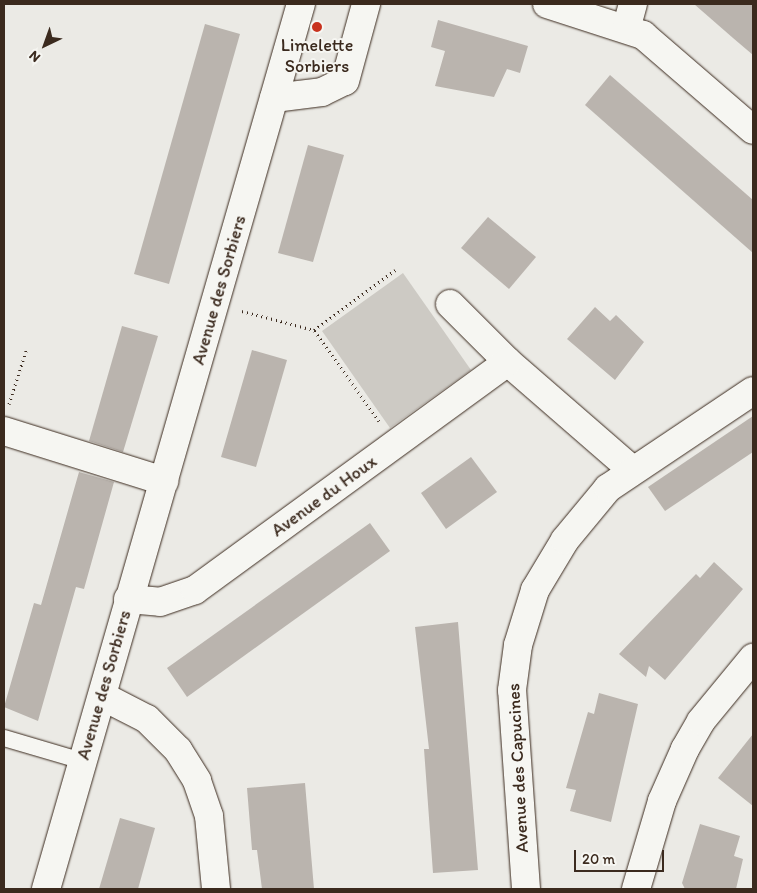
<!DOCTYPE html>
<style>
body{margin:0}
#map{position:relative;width:757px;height:893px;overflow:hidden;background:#ebeae5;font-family:Itim,sans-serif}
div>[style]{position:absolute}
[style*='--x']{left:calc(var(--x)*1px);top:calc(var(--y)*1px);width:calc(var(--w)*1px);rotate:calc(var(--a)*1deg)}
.green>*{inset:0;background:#cdcac4}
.building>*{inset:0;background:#bab4ae}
.path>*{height:3px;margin-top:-1.5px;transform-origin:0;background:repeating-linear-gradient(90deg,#3b2a1e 0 1px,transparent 0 5px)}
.roads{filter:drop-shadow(0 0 1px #3b2a1e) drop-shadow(0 0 1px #3b2a1e)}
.service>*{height:16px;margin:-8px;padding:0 8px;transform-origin:8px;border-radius:8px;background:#f6f6f2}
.minor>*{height:28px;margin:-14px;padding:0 14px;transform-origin:14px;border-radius:14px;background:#f6f6f2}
.dots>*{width:14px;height:14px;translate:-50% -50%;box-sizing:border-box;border:2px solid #f6f6f2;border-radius:50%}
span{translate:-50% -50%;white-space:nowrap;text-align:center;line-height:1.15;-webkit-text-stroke:4px #f6f6f2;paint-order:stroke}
.poi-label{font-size:18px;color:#3b2a1e}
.street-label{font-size:18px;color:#3b2a1e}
.frame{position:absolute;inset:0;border:5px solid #3b2a1e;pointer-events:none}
.north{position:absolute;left:20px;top:20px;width:50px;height:50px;-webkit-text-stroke:4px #f6f6f2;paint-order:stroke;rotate:222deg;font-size:14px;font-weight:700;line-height:20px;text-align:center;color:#3b2a1e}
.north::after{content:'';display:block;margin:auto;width:18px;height:22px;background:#3b2a1e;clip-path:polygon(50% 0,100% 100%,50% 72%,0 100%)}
.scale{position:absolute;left:574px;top:850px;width:90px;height:22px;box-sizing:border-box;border:2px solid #3b2a1e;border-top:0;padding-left:6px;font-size:15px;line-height:18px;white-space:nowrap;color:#3b2a1e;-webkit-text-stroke:4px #f6f6f2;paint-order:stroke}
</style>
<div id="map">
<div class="green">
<div style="clip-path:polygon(403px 273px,471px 370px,390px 428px,322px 331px)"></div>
</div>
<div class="building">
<div style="clip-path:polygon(694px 4px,753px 4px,753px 55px,733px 38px)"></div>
<div style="clip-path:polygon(438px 20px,528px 46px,520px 73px,507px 69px,494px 97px,435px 86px,445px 51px,431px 47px)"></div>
<div style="clip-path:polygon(205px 24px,240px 34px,169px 284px,134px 274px)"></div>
<div style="clip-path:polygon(610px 75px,753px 200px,753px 253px,585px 105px)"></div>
<div style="clip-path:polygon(308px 145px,344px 155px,313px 262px,278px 253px)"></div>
<div style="clip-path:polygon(488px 217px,536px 257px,509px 289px,461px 248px)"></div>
<div style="clip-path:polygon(595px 307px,610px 321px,616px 315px,644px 342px,615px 380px,567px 339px)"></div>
<div style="clip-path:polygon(122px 326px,158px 336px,123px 452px,89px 441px)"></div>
<div style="clip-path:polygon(252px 350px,287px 360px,256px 467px,221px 457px)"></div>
<div style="clip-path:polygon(753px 416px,753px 452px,665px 511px,648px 487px)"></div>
<div style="clip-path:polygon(471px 457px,497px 492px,446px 529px,421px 493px)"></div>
<div style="clip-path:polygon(79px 472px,114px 482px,84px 589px,76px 587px,38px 721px,4px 707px,34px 603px,41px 605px)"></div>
<div style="clip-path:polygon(370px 523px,390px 551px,187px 697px,167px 668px)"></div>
<div style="clip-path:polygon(714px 562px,743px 589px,665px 680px,649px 666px,646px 677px,619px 654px,696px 574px,700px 578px)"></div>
<div style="clip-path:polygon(458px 622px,478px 870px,433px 873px,424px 749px,429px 749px,415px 627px)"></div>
<div style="clip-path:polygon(599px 693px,638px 704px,611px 822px,570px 811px,576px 790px,566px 788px,588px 712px,594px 714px)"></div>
<div style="clip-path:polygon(753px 734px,753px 806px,718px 778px)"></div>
<div style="clip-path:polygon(305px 783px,314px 889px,262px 889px,257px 850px,252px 850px,247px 788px)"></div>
<div style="clip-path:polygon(120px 818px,155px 828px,138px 889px,99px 889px)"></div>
<div style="clip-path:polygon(700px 824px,740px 836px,734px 856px,743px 859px,736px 889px,685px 889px,682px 883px)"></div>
</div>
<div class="path">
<div style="--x:242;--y:311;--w:74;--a:14.8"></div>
<div style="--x:9;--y:404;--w:59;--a:-72.2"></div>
<div style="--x:379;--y:421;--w:112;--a:-125.5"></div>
<div style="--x:314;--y:330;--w:101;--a:-36.5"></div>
</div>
<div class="roads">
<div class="service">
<div style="--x:4;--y:738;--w:81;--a:16.4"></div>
</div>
<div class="minor">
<div style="--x:547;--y:4;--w:101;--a:17.9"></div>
<div style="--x:643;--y:35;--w:145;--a:40.8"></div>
<div style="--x:627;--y:26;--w:23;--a:-75"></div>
<div style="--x:274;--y:98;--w:48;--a:-7.1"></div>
<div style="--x:322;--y:92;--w:25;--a:-26"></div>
<div style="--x:345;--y:81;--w:80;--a:-74.7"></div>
<div style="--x:450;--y:304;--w:82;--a:45"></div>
<div style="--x:508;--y:362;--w:163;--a:41"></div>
<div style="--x:4;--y:431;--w:168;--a:17.4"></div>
<div style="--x:128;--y:599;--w:32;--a:5"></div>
<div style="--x:160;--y:602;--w:37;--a:-19"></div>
<div style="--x:195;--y:590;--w:387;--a:-36.1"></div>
<div style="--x:104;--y:697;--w:48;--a:27.1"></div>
<div style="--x:147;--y:719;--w:44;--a:45"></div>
<div style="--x:178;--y:750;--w:36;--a:58"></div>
<div style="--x:197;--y:781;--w:37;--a:71"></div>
<div style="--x:209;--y:816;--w:73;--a:84.5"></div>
<div style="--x:46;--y:889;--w:921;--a:-73.93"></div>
<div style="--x:526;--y:889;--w:199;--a:-94"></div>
<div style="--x:512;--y:690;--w:45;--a:-82.4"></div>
<div style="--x:518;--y:645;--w:58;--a:-72.8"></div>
<div style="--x:535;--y:590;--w:58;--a:-59"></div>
<div style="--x:565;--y:540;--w:67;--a:-50.4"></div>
<div style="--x:608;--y:488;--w:174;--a:-33.8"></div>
<div style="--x:636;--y:889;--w:92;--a:-73.5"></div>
<div style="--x:662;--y:801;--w:57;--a:-66.1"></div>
<div style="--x:685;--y:749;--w:32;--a:-60"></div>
<div style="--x:701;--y:721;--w:82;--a:-50.5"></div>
</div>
</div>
<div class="dots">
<div style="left:317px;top:27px;background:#c8321e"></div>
</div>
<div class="poi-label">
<span style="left:317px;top:56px">Limelette<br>Sorbiers</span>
</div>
<div class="street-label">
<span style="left:219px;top:290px;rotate:-74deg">Avenue des Sorbiers</span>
<span style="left:324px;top:496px;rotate:-36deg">Avenue du Houx</span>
<span style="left:104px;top:685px;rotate:-74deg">Avenue des Sorbiers</span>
<span style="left:518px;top:768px;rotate:-93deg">Avenue des Capucines</span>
</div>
<div class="frame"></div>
<div class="north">N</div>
<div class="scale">20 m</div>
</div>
